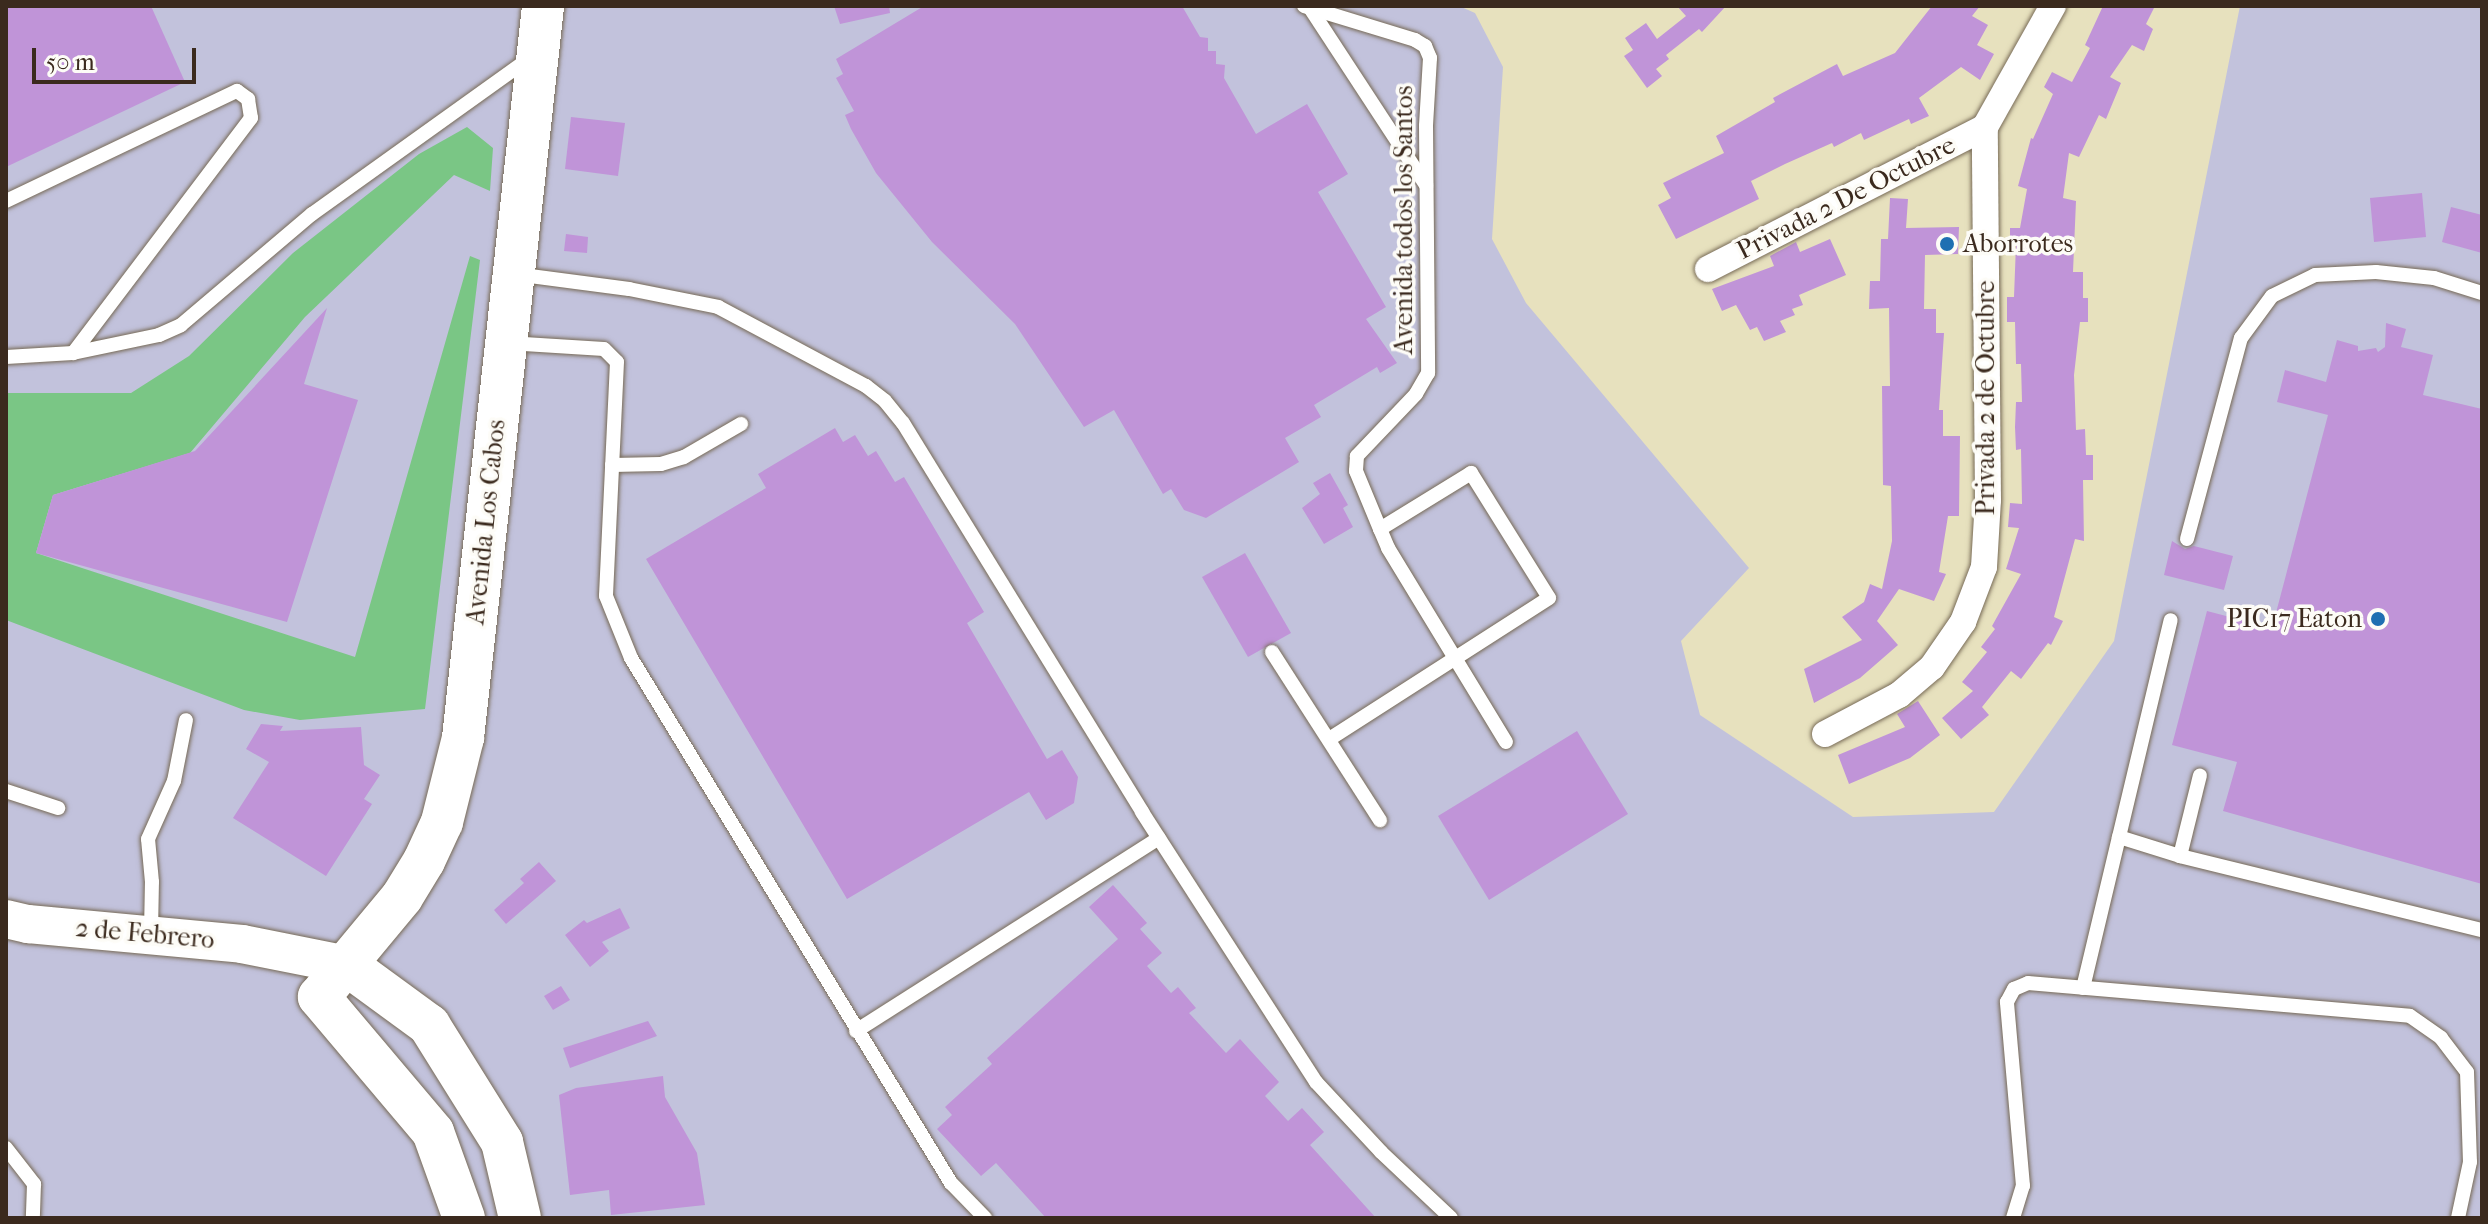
<!DOCTYPE html>
<style>
body{margin:0}
#map{position:relative;width:2488px;height:1224px;overflow:hidden;background:#e7e1be;font-family:"IM FELL French Canon",serif}
div>[style]{position:absolute}
[style*='--x']{left:calc(var(--x)*1px);top:calc(var(--y)*1px);width:calc(var(--w)*1px);rotate:calc(var(--a)*1deg)}
.industrial>*{inset:0;background:#c2c2dc}
.green>*{inset:0;background:#7ac685}
.building>*{inset:0;background:#c094d8}
.roads{filter:drop-shadow(0 0 2px #776a56) drop-shadow(0 0 2px #776a56)}
.lane>*{height:14px;margin:-7px;padding:0 7px;transform-origin:7px;border-radius:7px;background:#fff}
.street>*{height:26px;margin:-13px;padding:0 13px;transform-origin:13px;border-radius:13px;background:#fff}
.secondary>*{height:38px;margin:-19px;padding:0 19px;transform-origin:19px;border-radius:19px;background:#fff}
.primary>*{height:42px;margin:-21px;padding:0 21px;transform-origin:21px;border-radius:21px;background:#fff}
.dots>*{width:22px;height:22px;translate:-50% -50%;box-sizing:border-box;border:4px solid #fdfcf7;border-radius:50%}
span{translate:-50% -50%;white-space:nowrap;text-align:center;line-height:1.15;-webkit-text-stroke:7px #fdfcf7;paint-order:stroke}
.street-label{font-size:26px;color:#3b2a1e}
.poi-label{font-size:26px;color:#3b2a1e}
.left{translate:0 -50%;text-align:left}
.right{translate:-100% -50%;text-align:right}
.frame{position:absolute;inset:0;border:8px solid #3b2a1e;pointer-events:none}
.scale{position:absolute;left:32px;top:48px;width:164px;height:36px;box-sizing:border-box;border:4px solid #3b2a1e;border-top:0;padding-left:10px;font-size:24px;line-height:28px;white-space:nowrap;color:#3b2a1e;-webkit-text-stroke:6px #fdfcf7;paint-order:stroke}
</style>
<div id="map">
<div class="industrial">
<div style="clip-path:polygon(6px 6px,1459px 6px,1475px 13px,1503px 67px,1492px 239px,1526px 303px,1749px 568px,1681px 641px,1700px 715px,1853px 817px,1994px 812px,2114px 641px,2240px 6px,2482px 6px,2482px 1218px,6px 1218px)"></div>
</div>
<div class="green">
<div style="clip-path:polygon(467px 127px,493px 148px,490px 191px,454px 175px,305px 317px,190px 453px,53px 495px,36px 553px,355px 657px,470px 256px,480px 260px,425px 709px,300px 720px,244px 710px,6px 620px,6px 393px,131px 393px,189px 356px,293px 253px,419px 154px)"></div>
</div>
<div class="building">
<div style="clip-path:polygon(6px 6px,151px 6px,185px 82px,6px 167px)"></div>
<div style="clip-path:polygon(834px 6px,889px 6px,890px 13px,840px 24px)"></div>
<div style="clip-path:polygon(924px 6px,1182px 6px,1200px 37px,1208px 38px,1208px 51px,1216px 51px,1216px 64px,1225px 65px,1224px 78px,1256px 134px,1307px 104px,1348px 174px,1318px 192px,1386px 307px,1366px 319px,1397px 363px,1380px 373px,1377px 367px,1314px 405px,1321px 417px,1285px 438px,1299px 462px,1206px 518px,1184px 510px,1171px 489px,1163px 494px,1114px 410px,1084px 427px,1015px 324px,932px 242px,876px 173px,851px 129px,845px 115px,854px 111px,836px 78px,843px 74px,836px 59px)"></div>
<div style="clip-path:polygon(1677px 6px,1726px 6px,1702px 32px,1699px 29px,1666px 55px,1669px 59px,1656px 69px,1662px 76px,1647px 88px,1624px 56px,1633px 50px,1625px 38px,1646px 23px,1657px 39px,1686px 16px)"></div>
<div style="clip-path:polygon(1932px 6px,1980px 6px,1972px 16px,1988px 25px,1977px 45px,1994px 54px,1980px 80px,1961px 67px,1919px 98px,1929px 116px,1911px 124px,1909px 119px,1864px 140px,1861px 133px,1834px 147px,1832px 143px,1785px 164px,1751px 181px,1759px 199px,1676px 239px,1658px 205px,1671px 198px,1663px 183px,1724px 153px,1716px 136px,1775px 102px,1773px 98px,1837px 64px,1843px 76px,1895px 53px)"></div>
<div style="clip-path:polygon(2103px 6px,2155px 6px,2146px 24px,2153px 29px,2144px 51px,2132px 45px,2110px 77px,2121px 83px,2106px 119px,2099px 115px,2079px 157px,2069px 153px,2063px 198px,2076px 201px,2073px 272px,2083px 272px,2083px 298px,2088px 298px,2088px 322px,2080px 322px,2074px 375px,2076px 430px,2085px 429px,2086px 455px,2093px 455px,2093px 480px,2083px 480px,2084px 541px,2075px 539px,2054px 617px,2063px 621px,2051px 645px,2048px 643px,2021px 679px,2011px 671px,1982px 707px,1989px 715px,1961px 739px,1942px 718px,1973px 691px,1962px 682px,1987px 652px,1981px 647px,1995px 629px,1992px 626px,2021px 574px,2006px 569px,2019px 528px,2008px 527px,2010px 503px,2022px 504px,2021px 449px,2016px 450px,2015px 427px,2016px 402px,2022px 402px,2021px 364px,2016px 364px,2015px 322px,2007px 322px,2007px 297px,2014px 297px,2016px 244px,2010px 244px,2010px 228px,2020px 228px,2027px 189px,2018px 186px,2031px 138px,2033px 139px,2053px 94px,2044px 87px,2052px 72px,2072px 82px,2090px 48px,2085px 45px)"></div>
<div style="clip-path:polygon(571px 117px,625px 123px,618px 176px,565px 169px)"></div>
<div style="clip-path:polygon(2422px 193px,2426px 237px,2374px 242px,2370px 198px)"></div>
<div style="clip-path:polygon(1890px 198px,1908px 199px,1906px 228px,1959px 227px,1958px 254px,1925px 255px,1924px 309px,1936px 309px,1936px 333px,1944px 333px,1939px 410px,1943px 410px,1943px 436px,1960px 436px,1959px 516px,1948px 516px,1939px 572px,1946px 574px,1934px 601px,1899px 589px,1877px 621px,1898px 645px,1860px 678px,1814px 703px,1804px 669px,1862px 640px,1842px 617px,1864px 602px,1870px 584px,1882px 589px,1892px 541px,1891px 486px,1883px 485px,1882px 386px,1890px 386px,1889px 308px,1869px 309px,1870px 281px,1880px 281px,1881px 239px,1888px 239px)"></div>
<div style="clip-path:polygon(2451px 207px,2482px 215px,2482px 253px,2442px 242px)"></div>
<div style="clip-path:polygon(566px 234px,588px 237px,587px 253px,564px 251px)"></div>
<div style="clip-path:polygon(1830px 239px,1846px 275px,1799px 295px,1803px 305px,1792px 309px,1795px 315px,1780px 321px,1786px 332px,1764px 341px,1757px 327px,1750px 330px,1736px 305px,1722px 311px,1712px 289px,1774px 266px,1770px 256px,1796px 242px,1800px 252px)"></div>
<div style="clip-path:polygon(327px 308px,304px 384px,358px 400px,287px 622px,36px 553px,53px 495px,195px 451px)"></div>
<div style="clip-path:polygon(2386px 323px,2406px 329px,2401px 347px,2433px 355px,2423px 395px,2482px 409px,2482px 884px,2223px 811px,2237px 762px,2172px 745px,2207px 611px,2272px 628px,2328px 415px,2277px 402px,2285px 370px,2326px 382px,2337px 340px,2358px 346px,2358px 351px,2376px 348px,2378px 352px,2385px 347px)"></div>
<div style="clip-path:polygon(835px 428px,843px 442px,855px 435px,868px 456px,876px 451px,895px 482px,904px 477px,984px 612px,967px 623px,1047px 759px,1062px 750px,1078px 777px,1074px 803px,1046px 820px,1029px 792px,847px 899px,646px 559px,766px 488px,758px 474px)"></div>
<div style="clip-path:polygon(1330px 473px,1348px 505px,1343px 508px,1353px 527px,1324px 544px,1302px 508px,1320px 494px,1313px 483px)"></div>
<div style="clip-path:polygon(2172px 541px,2185px 549px,2194px 546px,2233px 556px,2224px 590px,2164px 575px)"></div>
<div style="clip-path:polygon(1245px 553px,1291px 633px,1248px 657px,1202px 577px)"></div>
<div style="clip-path:polygon(1918px 701px,1940px 735px,1910px 758px,1849px 784px,1838px 755px,1905px 727px,1897px 714px)"></div>
<div style="clip-path:polygon(261px 724px,283px 726px,280px 731px,361px 727px,364px 765px,380px 775px,364px 799px,372px 804px,326px 876px,233px 818px,269px 762px,246px 749px)"></div>
<div style="clip-path:polygon(1577px 731px,1628px 814px,1489px 900px,1438px 816px)"></div>
<div style="clip-path:polygon(539px 862px,556px 881px,506px 924px,494px 910px,524px 883px,520px 879px)"></div>
<div style="clip-path:polygon(1113px 885px,1147px 923px,1140px 929px,1162px 953px,1147px 966px,1171px 993px,1178px 987px,1196px 1008px,1189px 1013px,1226px 1053px,1240px 1039px,1279px 1082px,1265px 1096px,1288px 1121px,1302px 1108px,1324px 1132px,1310px 1145px,1376px 1218px,1046px 1218px,996px 1163px,981px 1176px,937px 1129px,952px 1115px,945px 1107px,992px 1064px,987px 1058px,1118px 939px,1089px 907px)"></div>
<div style="clip-path:polygon(620px 908px,630px 928px,602px 942px,609px 951px,590px 967px,565px 935px,584px 920px,587px 923px)"></div>
<div style="clip-path:polygon(561px 986px,570px 1000px,553px 1010px,544px 996px)"></div>
<div style="clip-path:polygon(648px 1021px,657px 1036px,570px 1068px,563px 1048px)"></div>
<div style="clip-path:polygon(663px 1076px,665px 1097px,697px 1153px,705px 1205px,611px 1215px,609px 1190px,570px 1195px,559px 1095px,576px 1088px)"></div>
</div>
<div class="roads">
<div class="lane">
<div style="--x:1304;--y:6;--w:116;--a:17"></div>
<div style="--x:1415;--y:40;--w:12;--a:31"></div>
<div style="--x:1425;--y:46;--w:13;--a:67"></div>
<div style="--x:1430;--y:58;--w:68;--a:93.4"></div>
<div style="--x:1426;--y:126;--w:247;--a:89.5"></div>
<div style="--x:1428;--y:373;--w:24;--a:120"></div>
<div style="--x:1416;--y:394;--w:86;--a:133.6"></div>
<div style="--x:1357;--y:456;--w:15;--a:94"></div>
<div style="--x:1356;--y:471;--w:63;--a:67.5"></div>
<div style="--x:1380;--y:529;--w:107;--a:-31.6"></div>
<div style="--x:1471;--y:473;--w:147;--a:58"></div>
<div style="--x:1549;--y:598;--w:261;--a:147.3"></div>
<div style="--x:1310;--y:8;--w:212;--a:56.8"></div>
<div style="--x:6;--y:201;--w:256;--a:-25.5"></div>
<div style="--x:237;--y:91;--w:14;--a:36"></div>
<div style="--x:248;--y:99;--w:19;--a:81"></div>
<div style="--x:251;--y:118;--w:295;--a:127.1"></div>
<div style="--x:515;--y:274;--w:115;--a:7.5"></div>
<div style="--x:629;--y:289;--w:91;--a:11.4"></div>
<div style="--x:718;--y:307;--w:168;--a:28.1"></div>
<div style="--x:866;--y:386;--w:24;--a:38"></div>
<div style="--x:885;--y:401;--w:28;--a:51"></div>
<div style="--x:903;--y:423;--w:457;--a:58.4"></div>
<div style="--x:1142;--y:812;--w:321;--a:57.2"></div>
<div style="--x:1316;--y:1082;--w:96;--a:47.1"></div>
<div style="--x:1381;--y:1152;--w:96;--a:43.3"></div>
<div style="--x:508;--y:343;--w:96;--a:3.6"></div>
<div style="--x:604;--y:349;--w:18;--a:45"></div>
<div style="--x:617;--y:362;--w:234;--a:92.7"></div>
<div style="--x:606;--y:596;--w:67;--a:68"></div>
<div style="--x:631;--y:658;--w:615;--a:58.64"></div>
<div style="--x:951;--y:1183;--w:49;--a:45.8"></div>
<div style="--x:6;--y:357;--w:67;--a:-3.4"></div>
<div style="--x:73;--y:353;--w:88;--a:-11.8"></div>
<div style="--x:159;--y:335;--w:24;--a:-24"></div>
<div style="--x:181;--y:325;--w:172;--a:-40.3"></div>
<div style="--x:312;--y:214;--w:268;--a:-35.6"></div>
<div style="--x:612;--y:465;--w:49;--a:-1.2"></div>
<div style="--x:661;--y:464;--w:24;--a:-17"></div>
<div style="--x:684;--y:457;--w:66;--a:-30.1"></div>
<div style="--x:1380;--y:529;--w:21;--a:67"></div>
<div style="--x:1388;--y:548;--w:227;--a:58.7"></div>
<div style="--x:2187;--y:539;--w:208;--a:-75"></div>
<div style="--x:2241;--y:338;--w:52;--a:-53.6"></div>
<div style="--x:2272;--y:296;--w:48;--a:-26"></div>
<div style="--x:2315;--y:275;--w:61;--a:-2.8"></div>
<div style="--x:2376;--y:272;--w:58;--a:5.9"></div>
<div style="--x:2434;--y:278;--w:50;--a:17.4"></div>
<div style="--x:1272;--y:652;--w:200;--a:57.3"></div>
<div style="--x:6;--y:791;--w:55;--a:18.1"></div>
<div style="--x:2119;--y:837;--w:64;--a:17.3"></div>
<div style="--x:2180;--y:856;--w:311;--a:13.8"></div>
<div style="--x:2180;--y:856;--w:83;--a:-76.1"></div>
<div style="--x:151;--y:932;--w:50;--a:-88.9"></div>
<div style="--x:152;--y:882;--w:43;--a:-95.3"></div>
<div style="--x:148;--y:839;--w:64;--a:-65.9"></div>
<div style="--x:174;--y:781;--w:62;--a:-78.9"></div>
<div style="--x:2083;--y:988;--w:378;--a:-76.6"></div>
<div style="--x:856;--y:1031;--w:359;--a:-32.5"></div>
<div style="--x:6;--y:1148;--w:46;--a:52.1"></div>
<div style="--x:34;--y:1184;--w:34;--a:92"></div>
<div style="--x:2013;--y:1218;--w:34;--a:-73"></div>
<div style="--x:2023;--y:1186;--w:185;--a:-95"></div>
<div style="--x:2007;--y:1002;--w:15;--a:-62"></div>
<div style="--x:2014;--y:989;--w:15;--a:-23"></div>
<div style="--x:2028;--y:983;--w:383;--a:4.9"></div>
<div style="--x:2410;--y:1016;--w:38;--a:35"></div>
<div style="--x:2441;--y:1038;--w:43;--a:52.6"></div>
<div style="--x:2467;--y:1072;--w:90;--a:88.1"></div>
<div style="--x:2470;--y:1162;--w:57;--a:102.1"></div>
</div>
<div class="street">
<div style="--x:1708;--y:269;--w:311;--a:-27.1"></div>
<div style="--x:1825;--y:734;--w:84;--a:-27.8"></div>
<div style="--x:1899;--y:695;--w:43;--a:-40.3"></div>
<div style="--x:1932;--y:667;--w:55;--a:-55.4"></div>
<div style="--x:1963;--y:622;--w:59;--a:-69.1"></div>
<div style="--x:1984;--y:567;--w:67;--a:-86.6"></div>
<div style="--x:1988;--y:500;--w:373;--a:-90.5"></div>
<div style="--x:1985;--y:127;--w:139;--a:-60.7"></div>
</div>
<div class="secondary">
<div style="--x:6;--y:919;--w:23;--a:13"></div>
<div style="--x:28;--y:924;--w:215;--a:5.3"></div>
<div style="--x:242;--y:944;--w:107;--a:11.3"></div>
</div>
<div class="primary">
<div style="--x:347;--y:965;--w:102;--a:36.2"></div>
<div style="--x:429;--y:1025;--w:138;--a:58"></div>
<div style="--x:502;--y:1142;--w:78;--a:76.7"></div>
<div style="--x:464;--y:1218;--w:91;--a:-109.8"></div>
<div style="--x:433;--y:1132;--w:177;--a:-130.2"></div>
<div style="--x:319;--y:997;--w:130;--a:-50.3"></div>
<div style="--x:402;--y:897;--w:42;--a:-58.6"></div>
<div style="--x:424;--y:861;--w:43;--a:-65.2"></div>
<div style="--x:442;--y:822;--w:87;--a:-76"></div>
<div style="--x:463;--y:738;--w:736;--a:-83.76"></div>
</div>
</div>
<div class="dots">
<div style="left:1947px;top:244px;background:#1f6fb2"></div>
<div style="left:2378px;top:619px;background:#1f6fb2"></div>
</div>
<div class="street-label">
<span style="left:1846px;top:198px;rotate:-27deg">Privada 2 De Octubre</span>
<span style="left:1404px;top:220px;rotate:-90deg">Avenida todos los Santos</span>
<span style="left:1986px;top:398px;rotate:-90deg">Privada 2 de Octubre</span>
<span style="left:486px;top:522px;rotate:-84deg">Avenida Los Cabos</span>
<span style="left:145px;top:934px;rotate:5deg">2 de Febrero</span>
</div>
<div class="poi-label">
<span class="left" style="left:1963px;top:244px">Aborrotes</span>
<span class="right" style="left:2362px;top:619px">PIC17 Eaton</span>
</div>
<div class="frame"></div>
<div class="scale">50 m</div>
</div>
